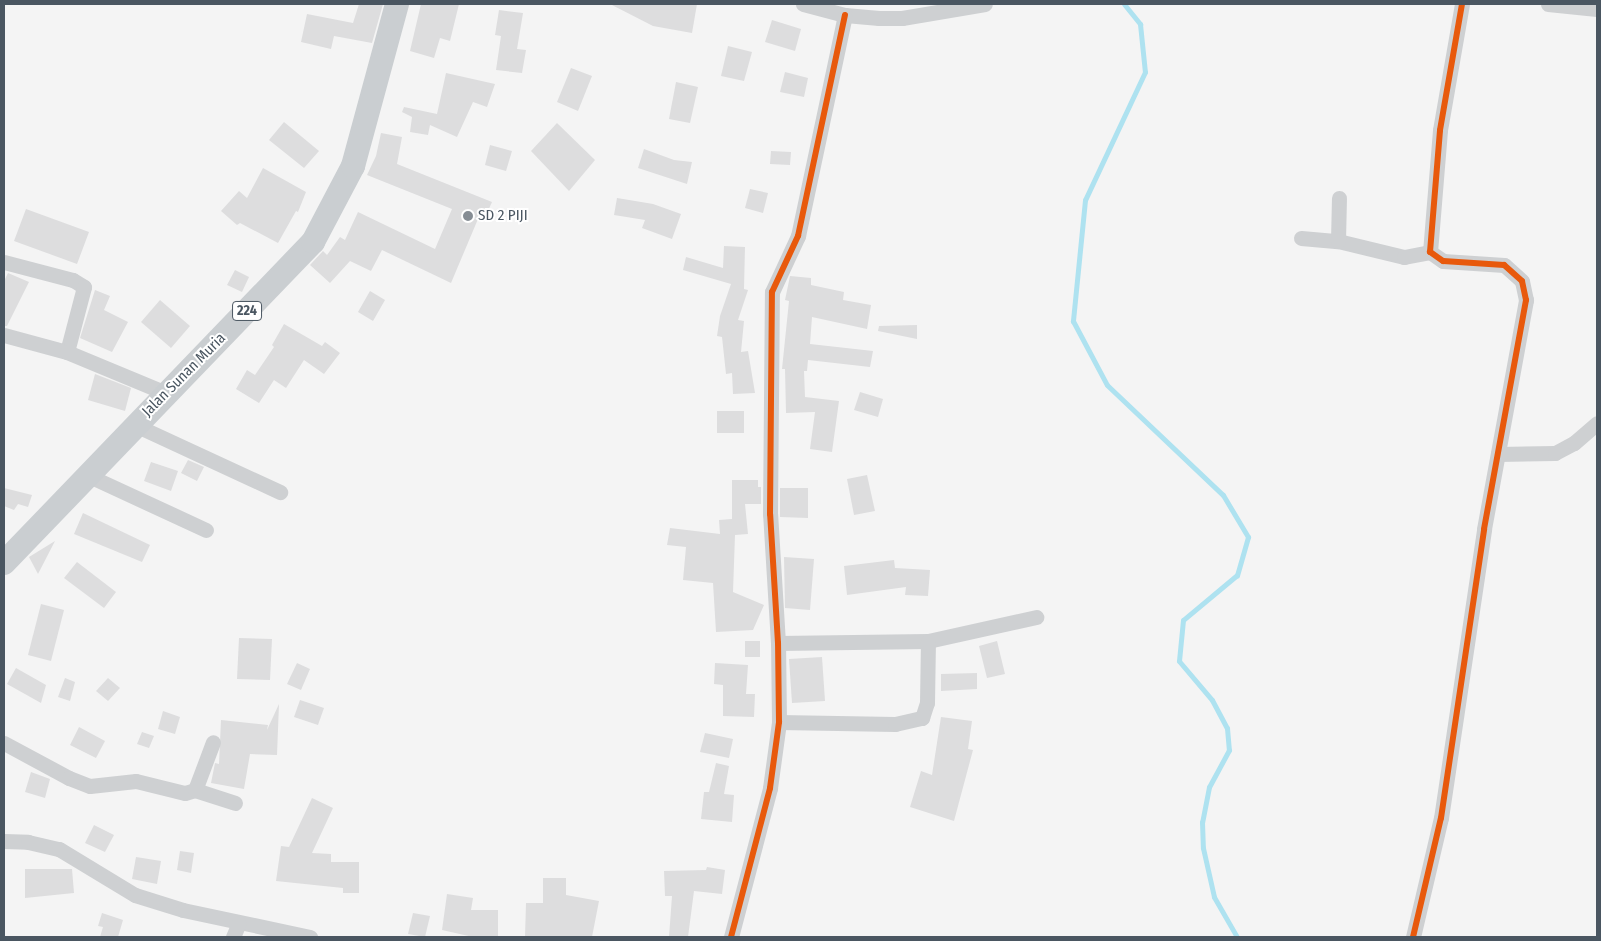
<!DOCTYPE html>
<style>
body{margin:0}
#map{position:relative;width:1601px;height:941px;overflow:hidden;background:#f4f4f4;font-family:"Fira Sans Condensed",sans-serif}
div>[style]{position:absolute}
[style*='--x']{left:calc(var(--x)*1px);top:calc(var(--y)*1px);width:calc(var(--w)*1px);rotate:calc(var(--a)*1deg)}
.stream>*{height:5px;margin:-2.5px;padding:0 2.5px;transform-origin:2.5px;border-radius:2.5px;background:#aee2f0}
.building>*{inset:0;background:#ddddde}
.minor>*{height:15px;margin:-7.5px;padding:0 7.5px;transform-origin:7.5px;border-radius:7.5px;background:#ced0d2}
.primary>*{height:24px;margin:-12px;padding:0 12px;transform-origin:12px;border-radius:12px;background:#caced1}
.cycleway>*{height:6px;margin:-3px;padding:0 3px;transform-origin:3px;border-radius:3px;background:#e8590c}
.dots>*{width:14px;height:14px;translate:-50% -50%;box-sizing:border-box;border:2px solid #fff;border-radius:50%}
span{translate:-50% -50%;white-space:nowrap;text-align:center;line-height:1.15;-webkit-text-stroke:4px #fff;paint-order:stroke}
.shield-label span{padding:1px 4px;background:#fff;border:1px solid;border-radius:4px;-webkit-text-stroke-width:0}
.shield-label{font-size:14px;color:#4a5661;font-weight:700}
.poi-label{font-size:15px;color:#4a5661}
.left{translate:0 -50%;text-align:left}
.street-label{font-size:15px;color:#4a5661}
.frame{position:absolute;inset:0;border:5px solid #4a5661;pointer-events:none}
</style>
<div id="map">
<div class="stream">
<div style="--x:1124;--y:4;--w:26;--a:51"></div>
<div style="--x:1140;--y:24;--w:48;--a:84.1"></div>
<div style="--x:1145;--y:72;--w:141;--a:115.1"></div>
<div style="--x:1085;--y:200;--w:122;--a:95.7"></div>
<div style="--x:1073;--y:321;--w:72;--a:62"></div>
<div style="--x:1107;--y:385;--w:160;--a:43.5"></div>
<div style="--x:1223;--y:495;--w:49;--a:59.2"></div>
<div style="--x:1248;--y:537;--w:40;--a:106"></div>
<div style="--x:1237;--y:575;--w:70;--a:140.2"></div>
<div style="--x:1183;--y:620;--w:41;--a:95.6"></div>
<div style="--x:1179;--y:661;--w:51;--a:49.8"></div>
<div style="--x:1212;--y:700;--w:32;--a:62"></div>
<div style="--x:1227;--y:728;--w:22;--a:85"></div>
<div style="--x:1229;--y:750;--w:42;--a:118.4"></div>
<div style="--x:1209;--y:787;--w:36;--a:101"></div>
<div style="--x:1202;--y:822;--w:26;--a:88"></div>
<div style="--x:1203;--y:848;--w:50;--a:77.3"></div>
<div style="--x:1214;--y:897;--w:46;--a:60.1"></div>
</div>
<div class="building">
<div style="clip-path:polygon(359px 4px,383px 4px,372px 43px,334px 36px,331px 49px,301px 42px,307px 14px,353px 23px)"></div>
<div style="clip-path:polygon(421px 4px,459px 4px,450px 41px,440px 38px,434px 58px,410px 51px)"></div>
<div style="clip-path:polygon(610px 4px,697px 4px,692px 33px,653px 26px)"></div>
<div style="clip-path:polygon(499px 10px,523px 13px,517px 49px,526px 50px,522px 73px,496px 70px,501px 36px,495px 35px)"></div>
<div style="clip-path:polygon(772px 20px,801px 29px,795px 51px,765px 42px)"></div>
<div style="clip-path:polygon(728px 46px,752px 52px,744px 81px,721px 76px)"></div>
<div style="clip-path:polygon(571px 68px,592px 76px,578px 111px,557px 102px)"></div>
<div style="clip-path:polygon(785px 72px,808px 78px,804px 97px,780px 92px)"></div>
<div style="clip-path:polygon(446px 73px,495px 84px,487px 107px,473px 102px,457px 137px,430px 125px,428px 135px,410px 132px,412px 117px,402px 112px,404px 107px,437px 114px)"></div>
<div style="clip-path:polygon(676px 82px,698px 87px,690px 123px,669px 119px)"></div>
<div style="clip-path:polygon(284px 122px,319px 151px,304px 168px,269px 140px)"></div>
<div style="clip-path:polygon(557px 123px,595px 160px,569px 191px,531px 151px)"></div>
<div style="clip-path:polygon(381px 133px,402px 137px,397px 164px,492px 202px,483px 222px,478px 219px,451px 283px,382px 250px,371px 271px,350px 261px,330px 283px,310px 265px,323px 251px,327px 255px,340px 237px,345px 240px,358px 212px,435px 249px,452px 209px,367px 175px,376px 156px)"></div>
<div style="clip-path:polygon(490px 145px,512px 151px,506px 171px,485px 165px)"></div>
<div style="clip-path:polygon(644px 149px,674px 160px,692px 162px,687px 184px,638px 168px)"></div>
<div style="clip-path:polygon(771px 151px,791px 152px,790px 165px,770px 164px)"></div>
<div style="clip-path:polygon(263px 168px,306px 192px,298px 212px,296px 211px,278px 243px,240px 223px,237px 225px,221px 211px,239px 191px,247px 198px)"></div>
<div style="clip-path:polygon(750px 189px,768px 193px,763px 213px,745px 208px)"></div>
<div style="clip-path:polygon(617px 198px,653px 204px,681px 214px,672px 239px,642px 228px,645px 220px,614px 215px)"></div>
<div style="clip-path:polygon(26px 209px,89px 232px,77px 264px,14px 241px)"></div>
<div style="clip-path:polygon(724px 246px,745px 247px,744px 289px,748px 290px,738px 320px,744px 321px,741px 352px,748px 351px,755px 393px,733px 394px,732px 373px,726px 374px,722px 337px,717px 336px,720px 316px,731px 284px,683px 270px,686px 257px,723px 268px)"></div>
<div style="clip-path:polygon(235px 270px,249px 277px,242px 292px,227px 285px)"></div>
<div style="clip-path:polygon(8px 273px,29px 282px,7px 326px,4px 326px,4px 281px)"></div>
<div style="clip-path:polygon(790px 276px,811px 278px,811px 285px,844px 292px,843px 300px,871px 305px,867px 329px,812px 317px,810px 344px,873px 351px,870px 367px,808px 360px,807px 371px,804px 371px,805px 397px,839px 401px,832px 452px,810px 449px,815px 412px,786px 413px,785px 369px,782px 369px,789px 301px,785px 300px)"></div>
<div style="clip-path:polygon(95px 290px,110px 296px,104px 310px,128px 322px,112px 352px,80px 338px)"></div>
<div style="clip-path:polygon(370px 291px,385px 300px,373px 321px,358px 312px)"></div>
<div style="clip-path:polygon(160px 300px,190px 326px,171px 348px,141px 322px)"></div>
<div style="clip-path:polygon(284px 324px,322px 346px,325px 342px,340px 353px,324px 374px,304px 360px,286px 388px,274px 380px,259px 403px,236px 389px,247px 370px,255px 375px,274px 347px,272px 345px)"></div>
<div style="clip-path:polygon(917px 325px,917px 339px,878px 331px,879px 326px)"></div>
<div style="clip-path:polygon(95px 374px,131px 388px,125px 411px,88px 400px)"></div>
<div style="clip-path:polygon(860px 392px,883px 399px,878px 417px,854px 410px)"></div>
<div style="clip-path:polygon(717px 411px,744px 411px,744px 433px,717px 433px)"></div>
<div style="clip-path:polygon(188px 460px,204px 467px,197px 481px,181px 473px)"></div>
<div style="clip-path:polygon(151px 462px,178px 471px,171px 491px,144px 481px)"></div>
<div style="clip-path:polygon(867px 475px,875px 511px,854px 515px,847px 479px)"></div>
<div style="clip-path:polygon(732px 480px,758px 480px,758px 487px,761px 487px,761px 504px,745px 504px,748px 534px,735px 535px,733px 592px,764px 605px,753px 630px,716px 632px,713px 583px,683px 580px,686px 547px,667px 545px,670px 528px,720px 534px,719px 520px,732px 519px)"></div>
<div style="clip-path:polygon(4px 488px,32px 495px,28px 507px,18px 504px,14px 510px,4px 506px)"></div>
<div style="clip-path:polygon(780px 488px,808px 488px,808px 518px,780px 517px)"></div>
<div style="clip-path:polygon(83px 513px,150px 545px,142px 562px,74px 534px)"></div>
<div style="clip-path:polygon(55px 541px,38px 574px,29px 557px)"></div>
<div style="clip-path:polygon(784px 557px,814px 559px,810px 610px,785px 608px)"></div>
<div style="clip-path:polygon(894px 560px,895px 568px,930px 570px,928px 596px,905px 595px,906px 587px,847px 595px,844px 566px)"></div>
<div style="clip-path:polygon(77px 562px,116px 592px,104px 608px,64px 578px)"></div>
<div style="clip-path:polygon(41px 604px,64px 610px,51px 661px,28px 655px)"></div>
<div style="clip-path:polygon(239px 638px,272px 639px,270px 680px,237px 679px)"></div>
<div style="clip-path:polygon(745px 641px,760px 641px,760px 657px,745px 657px)"></div>
<div style="clip-path:polygon(997px 641px,1005px 674px,987px 678px,979px 646px)"></div>
<div style="clip-path:polygon(822px 657px,825px 701px,792px 703px,789px 659px)"></div>
<div style="clip-path:polygon(297px 663px,310px 669px,301px 690px,287px 684px)"></div>
<div style="clip-path:polygon(715px 663px,748px 665px,746px 694px,755px 694px,754px 717px,723px 716px,723px 685px,714px 684px)"></div>
<div style="clip-path:polygon(16px 668px,46px 685px,41px 703px,7px 684px)"></div>
<div style="clip-path:polygon(977px 673px,977px 689px,941px 691px,941px 674px)"></div>
<div style="clip-path:polygon(65px 678px,75px 682px,70px 701px,58px 697px)"></div>
<div style="clip-path:polygon(108px 678px,120px 688px,108px 701px,96px 691px)"></div>
<div style="clip-path:polygon(300px 700px,324px 708px,318px 725px,294px 717px)"></div>
<div style="clip-path:polygon(279px 704px,277px 755px,250px 754px,244px 789px,211px 783px,215px 763px,219px 764px,221px 720px,268px 725px,267px 730px)"></div>
<div style="clip-path:polygon(163px 711px,180px 717px,175px 734px,158px 729px)"></div>
<div style="clip-path:polygon(941px 717px,972px 721px,968px 749px,973px 750px,954px 821px,910px 807px,921px 771px,932px 775px)"></div>
<div style="clip-path:polygon(79px 727px,105px 741px,96px 758px,70px 745px)"></div>
<div style="clip-path:polygon(142px 732px,154px 736px,149px 748px,137px 744px)"></div>
<div style="clip-path:polygon(705px 733px,733px 739px,729px 758px,700px 752px)"></div>
<div style="clip-path:polygon(716px 763px,729px 766px,724px 794px,734px 795px,732px 822px,701px 819px,704px 792px,709px 792px)"></div>
<div style="clip-path:polygon(31px 772px,50px 779px,45px 798px,25px 792px)"></div>
<div style="clip-path:polygon(312px 798px,333px 808px,312px 853px,331px 854px,331px 862px,359px 862px,359px 893px,343px 893px,343px 888px,276px 881px,281px 846px,289px 847px)"></div>
<div style="clip-path:polygon(94px 825px,114px 835px,105px 852px,85px 843px)"></div>
<div style="clip-path:polygon(180px 851px,194px 853px,191px 873px,177px 870px)"></div>
<div style="clip-path:polygon(136px 857px,161px 861px,157px 884px,132px 879px)"></div>
<div style="clip-path:polygon(707px 867px,725px 870px,722px 894px,694px 891px,688px 937px,669px 937px,672px 896px,665px 896px,664px 871px,706px 870px)"></div>
<div style="clip-path:polygon(25px 869px,72px 869px,74px 893px,25px 898px)"></div>
<div style="clip-path:polygon(543px 878px,566px 878px,566px 895px,599px 901px,592px 937px,525px 937px,526px 903px,543px 903px)"></div>
<div style="clip-path:polygon(447px 894px,473px 898px,471px 910px,498px 910px,498px 937px,473px 937px,442px 930px)"></div>
<div style="clip-path:polygon(102px 913px,123px 920px,118px 937px,100px 937px,103px 927px,98px 926px)"></div>
<div style="clip-path:polygon(413px 913px,430px 916px,425px 937px,408px 934px)"></div>
</div>
<div class="minor">
<div style="--x:803;--y:4;--w:43;--a:14.7"></div>
<div style="--x:845;--y:15;--w:34;--a:5"></div>
<div style="--x:879;--y:18;--w:23;--a:0"></div>
<div style="--x:902;--y:18;--w:84;--a:-9.6"></div>
<div style="--x:1548;--y:4;--w:49;--a:5.8"></div>
<div style="--x:1301;--y:238;--w:37;--a:5"></div>
<div style="--x:1338;--y:241;--w:68;--a:13.6"></div>
<div style="--x:1404;--y:257;--w:26;--a:-11"></div>
<div style="--x:1338;--y:241;--w:43;--a:-88.7"></div>
<div style="--x:4;--y:262;--w:71;--a:14.6"></div>
<div style="--x:73;--y:280;--w:13;--a:32"></div>
<div style="--x:84;--y:287;--w:67;--a:104.7"></div>
<div style="--x:4;--y:335;--w:65;--a:15.1"></div>
<div style="--x:67;--y:352;--w:107;--a:22.5"></div>
<div style="--x:135;--y:425;--w:160;--a:24.8"></div>
<div style="--x:1498;--y:454;--w:57;--a:-1"></div>
<div style="--x:1555;--y:453;--w:21;--a:-28"></div>
<div style="--x:1574;--y:443;--w:30;--a:-41"></div>
<div style="--x:87;--y:475;--w:131;--a:24.8"></div>
<div style="--x:778;--y:643;--w:150;--a:-0.8"></div>
<div style="--x:928;--y:641;--w:111;--a:-12.5"></div>
<div style="--x:779;--y:722;--w:116;--a:1"></div>
<div style="--x:895;--y:724;--w:28;--a:-13"></div>
<div style="--x:922;--y:718;--w:16;--a:-72"></div>
<div style="--x:927;--y:703;--w:62;--a:-89.1"></div>
<div style="--x:4;--y:743;--w:74;--a:28.3"></div>
<div style="--x:69;--y:778;--w:22;--a:21"></div>
<div style="--x:90;--y:786;--w:46;--a:-6.2"></div>
<div style="--x:136;--y:781;--w:50;--a:13.8"></div>
<div style="--x:185;--y:793;--w:10;--a:-17"></div>
<div style="--x:195;--y:790;--w:42;--a:18"></div>
<div style="--x:195;--y:790;--w:51;--a:-69.4"></div>
<div style="--x:4;--y:841;--w:24;--a:2"></div>
<div style="--x:28;--y:842;--w:32;--a:13"></div>
<div style="--x:59;--y:849;--w:89;--a:31.2"></div>
<div style="--x:135;--y:895;--w:50;--a:17.4"></div>
<div style="--x:183;--y:910;--w:130;--a:12"></div>
<div style="--x:233;--y:937;--w:15;--a:-67"></div>
<div style="--x:731;--y:937;--w:154;--a:-75.3"></div>
<div style="--x:770;--y:788;--w:67;--a:-82.2"></div>
<div style="--x:779;--y:722;--w:79;--a:-90.7"></div>
<div style="--x:778;--y:643;--w:129;--a:-93.5"></div>
<div style="--x:770;--y:514;--w:222;--a:-89.5"></div>
<div style="--x:772;--y:292;--w:62;--a:-65.1"></div>
<div style="--x:798;--y:236;--w:226;--a:-78"></div>
<div style="--x:1413;--y:937;--w:122;--a:-76.8"></div>
<div style="--x:1441;--y:818;--w:292;--a:-81.5"></div>
<div style="--x:1484;--y:529;--w:233;--a:-79.6"></div>
<div style="--x:1526;--y:300;--w:19;--a:-102"></div>
<div style="--x:1522;--y:281;--w:24;--a:-138"></div>
<div style="--x:1504;--y:265;--w:61;--a:-176.2"></div>
<div style="--x:1443;--y:261;--w:16;--a:-145"></div>
<div style="--x:1430;--y:252;--w:122;--a:-85.3"></div>
<div style="--x:1440;--y:130;--w:128;--a:-80.1"></div>
</div>
<div class="primary">
<div style="--x:4;--y:563;--w:446;--a:-46.1"></div>
<div style="--x:313;--y:242;--w:86;--a:-62.2"></div>
<div style="--x:353;--y:166;--w:168;--a:-74.8"></div>
</div>
<div class="cycleway">
<div style="--x:731;--y:937;--w:154;--a:-75.3"></div>
<div style="--x:770;--y:788;--w:67;--a:-82.2"></div>
<div style="--x:779;--y:722;--w:79;--a:-90.7"></div>
<div style="--x:778;--y:643;--w:129;--a:-93.5"></div>
<div style="--x:770;--y:514;--w:222;--a:-89.5"></div>
<div style="--x:772;--y:292;--w:62;--a:-65.1"></div>
<div style="--x:798;--y:236;--w:226;--a:-78"></div>
<div style="--x:1413;--y:937;--w:122;--a:-76.8"></div>
<div style="--x:1441;--y:818;--w:292;--a:-81.5"></div>
<div style="--x:1484;--y:529;--w:233;--a:-79.6"></div>
<div style="--x:1526;--y:300;--w:19;--a:-102"></div>
<div style="--x:1522;--y:281;--w:24;--a:-138"></div>
<div style="--x:1504;--y:265;--w:61;--a:-176.2"></div>
<div style="--x:1443;--y:261;--w:16;--a:-145"></div>
<div style="--x:1430;--y:252;--w:122;--a:-85.3"></div>
<div style="--x:1440;--y:130;--w:128;--a:-80.1"></div>
</div>
<div class="dots">
<div style="left:468px;top:216px;background:#868d94"></div>
</div>
<div class="shield-label">
<span style="left:247px;top:311px">224</span>
</div>
<div class="poi-label">
<span class="left" style="left:478px;top:216px">SD 2 PIJI</span>
</div>
<div class="street-label">
<span style="left:184px;top:375px;rotate:-45deg">Jalan Sunan Muria</span>
</div>
<div class="frame"></div>
</div>
